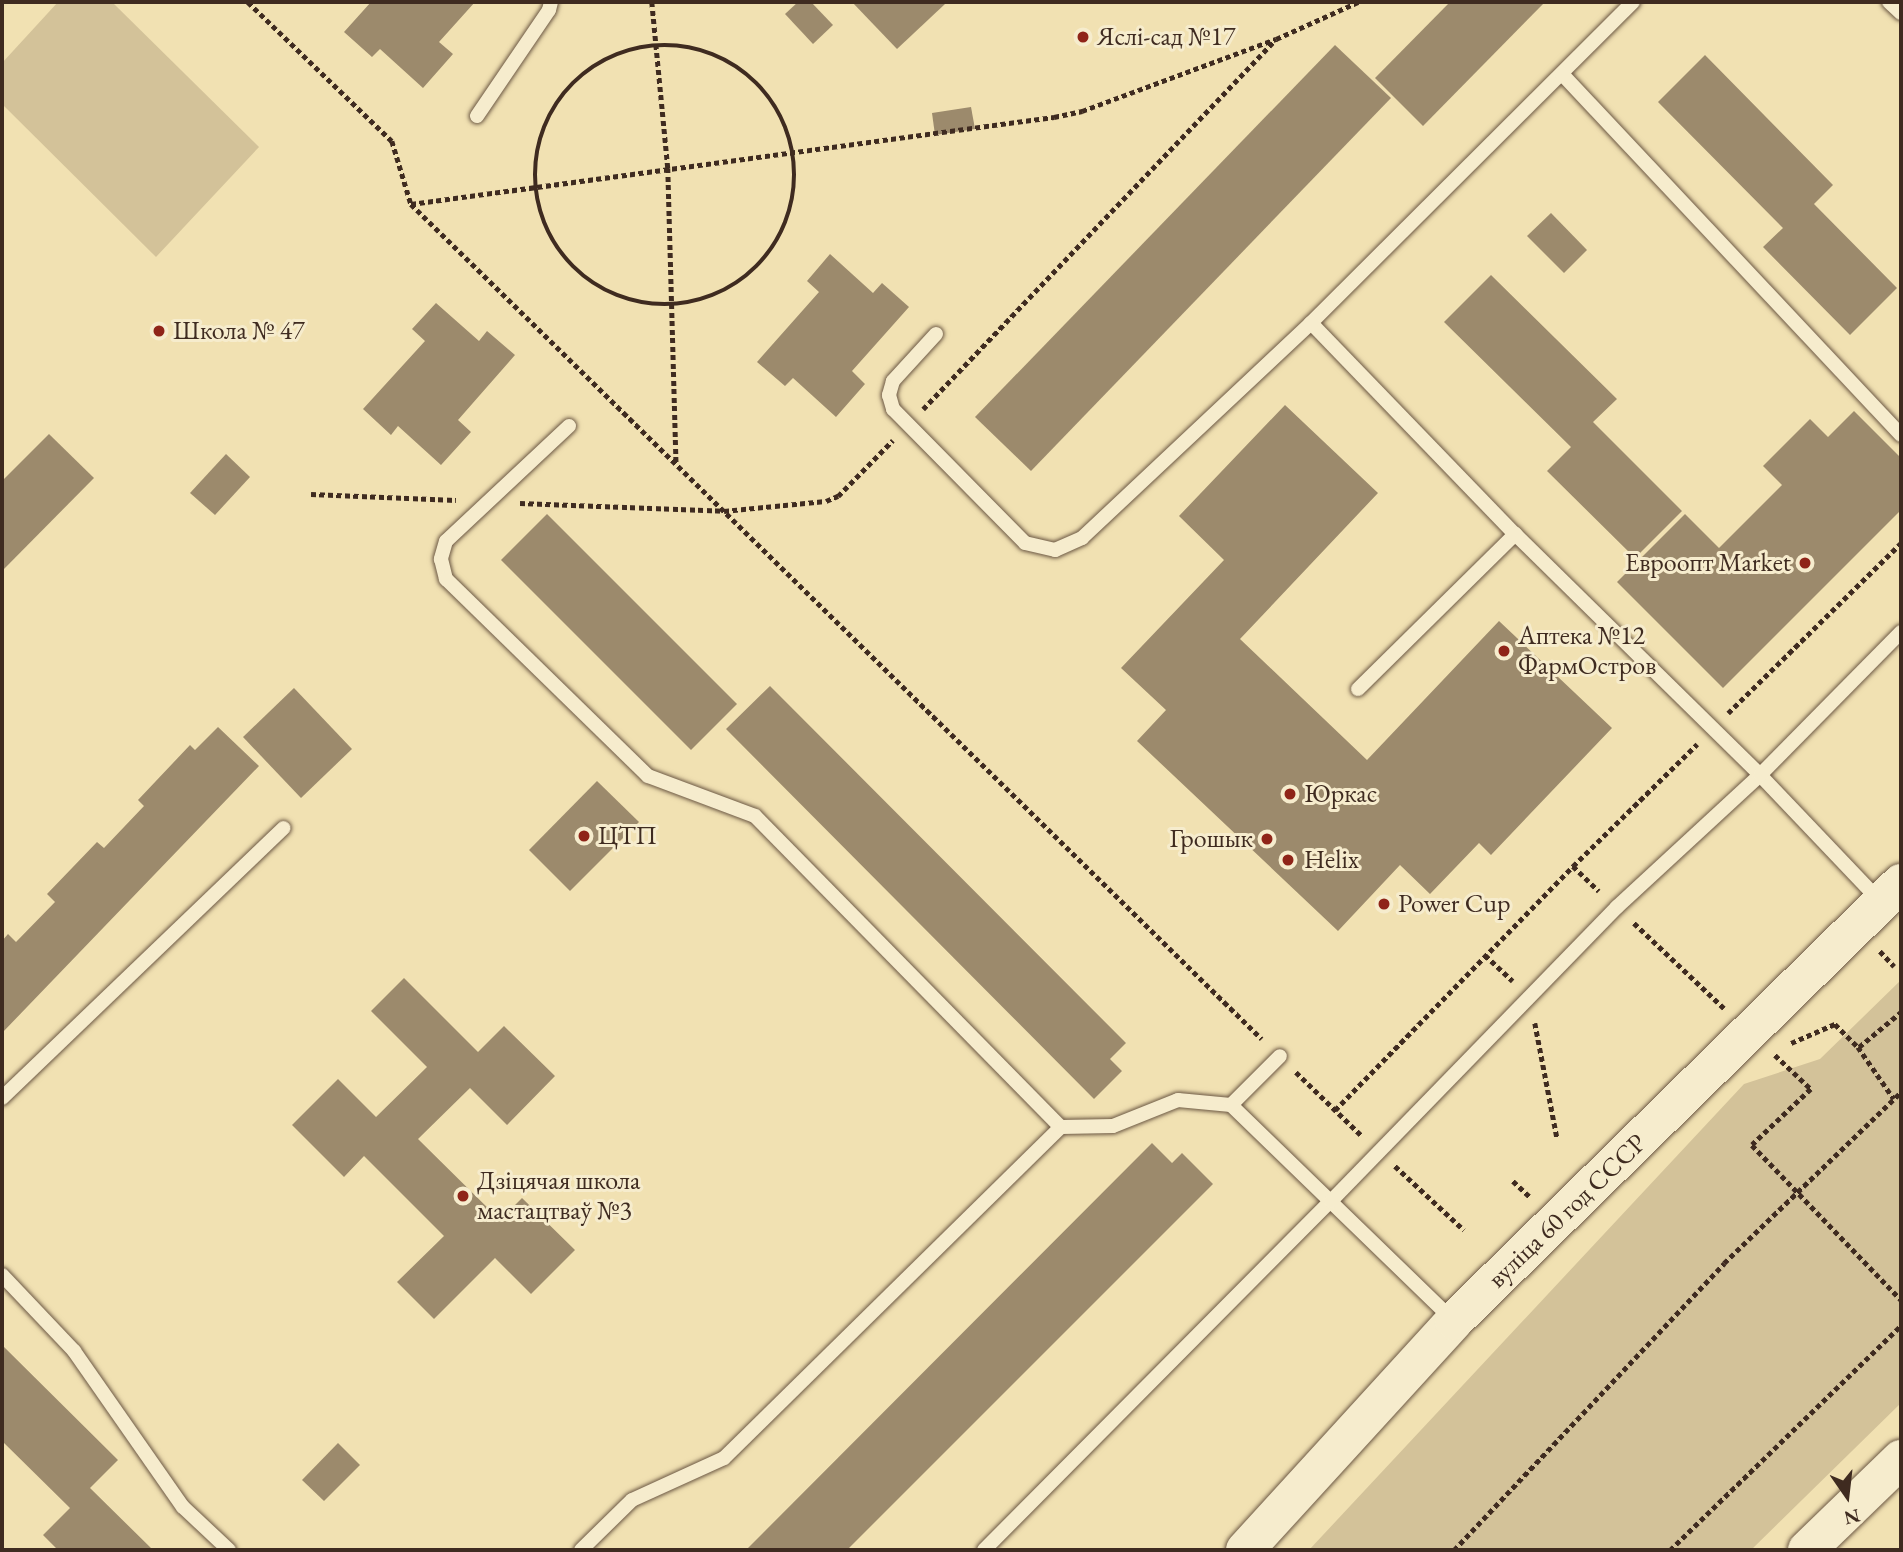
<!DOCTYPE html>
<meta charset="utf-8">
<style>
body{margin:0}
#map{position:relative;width:1903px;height:1552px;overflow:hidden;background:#f1e1b2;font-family:"EB Garamond",serif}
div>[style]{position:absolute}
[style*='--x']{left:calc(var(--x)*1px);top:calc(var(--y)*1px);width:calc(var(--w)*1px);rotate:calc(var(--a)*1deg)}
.green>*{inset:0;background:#d3c299}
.building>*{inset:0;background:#9c8a6c}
.path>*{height:4.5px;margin-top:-2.25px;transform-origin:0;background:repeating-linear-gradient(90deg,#3f2b20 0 5px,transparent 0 8.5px)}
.path>.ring{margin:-2.25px;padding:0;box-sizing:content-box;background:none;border:4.5px solid #3f2b20;border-radius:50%}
.roads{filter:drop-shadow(0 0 2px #6c5844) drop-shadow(0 0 2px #6c5844)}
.lane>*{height:14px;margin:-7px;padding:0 7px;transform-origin:7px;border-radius:7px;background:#f6eccd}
.secondary>*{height:38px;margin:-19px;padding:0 19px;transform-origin:19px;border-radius:19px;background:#f6eccd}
.dots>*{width:19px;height:19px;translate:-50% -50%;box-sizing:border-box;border:4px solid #f6eccd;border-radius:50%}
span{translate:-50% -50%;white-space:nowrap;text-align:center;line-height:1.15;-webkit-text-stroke:6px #f6eccd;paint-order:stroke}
.poi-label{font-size:26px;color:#3f2b20}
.left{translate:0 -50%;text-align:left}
.right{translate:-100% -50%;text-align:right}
.street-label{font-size:26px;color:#3f2b20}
.frame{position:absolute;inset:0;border:4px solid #3f2b20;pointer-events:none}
.north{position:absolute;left:1812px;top:1461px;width:70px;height:70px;-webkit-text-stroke:5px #f6eccd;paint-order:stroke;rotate:166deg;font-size:19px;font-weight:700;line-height:28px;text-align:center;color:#3f2b20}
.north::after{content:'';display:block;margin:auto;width:24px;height:32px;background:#3f2b20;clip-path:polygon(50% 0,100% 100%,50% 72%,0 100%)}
</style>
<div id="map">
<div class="green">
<div style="clip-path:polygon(58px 2px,112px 2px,259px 147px,156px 257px,2px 104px,2px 63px)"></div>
<div style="clip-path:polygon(1901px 980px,1901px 1403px,1751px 1550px,1309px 1550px,1744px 1084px,1820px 1059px)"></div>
</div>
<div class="building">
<div style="clip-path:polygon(371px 2px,475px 2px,439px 42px,453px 54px,423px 88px,380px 49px,372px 57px,344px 32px)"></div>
<div style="clip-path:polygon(798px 2px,811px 2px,833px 25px,813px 44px,785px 14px)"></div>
<div style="clip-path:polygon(852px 2px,942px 2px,945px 4px,897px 49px)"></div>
<div style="clip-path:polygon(1450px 2px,1545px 2px,1423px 126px,1375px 78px)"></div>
<div style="clip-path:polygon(1335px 45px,1391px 98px,1031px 471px,975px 417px)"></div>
<div style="clip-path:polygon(1705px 55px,1833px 185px,1814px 204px,1897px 288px,1850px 335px,1763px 247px,1783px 228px,1658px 102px)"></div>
<div style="clip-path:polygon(971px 107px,975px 129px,935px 135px,932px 113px)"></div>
<div style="clip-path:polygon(1551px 213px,1587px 250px,1564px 273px,1527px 236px)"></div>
<div style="clip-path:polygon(830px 254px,873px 293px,882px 283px,909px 307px,852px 371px,865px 384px,836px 417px,793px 378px,785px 386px,757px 362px,819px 292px,807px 281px)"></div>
<div style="clip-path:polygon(1491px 275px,1617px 399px,1593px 422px,1682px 511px,1635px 558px,1547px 471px,1571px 447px,1444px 322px)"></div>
<div style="clip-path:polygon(436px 303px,479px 341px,487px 331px,515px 355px,458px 420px,471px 432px,441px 465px,398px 426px,391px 435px,363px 409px,425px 341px,412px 329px)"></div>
<div style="clip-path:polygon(1285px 405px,1378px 493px,1240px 639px,1367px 760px,1499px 621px,1612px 728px,1491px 855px,1479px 843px,1430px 894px,1400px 865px,1338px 931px,1137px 741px,1166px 710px,1121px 668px,1224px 560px,1179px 516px)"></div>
<div style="clip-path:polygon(1854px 411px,1901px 458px,1901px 510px,1723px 688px,1617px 582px,1685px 514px,1719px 548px,1782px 485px,1763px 466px,1810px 419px,1828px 437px)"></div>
<div style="clip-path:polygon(49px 434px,94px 478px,2px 571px,2px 481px)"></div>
<div style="clip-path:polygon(226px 454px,250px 477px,215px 515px,190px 493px)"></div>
<div style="clip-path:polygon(547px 514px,737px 704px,691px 750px,501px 560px)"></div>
<div style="clip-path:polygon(770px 686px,1126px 1043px,1110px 1059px,1122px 1071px,1094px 1099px,726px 729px)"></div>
<div style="clip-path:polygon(294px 688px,352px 749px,301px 798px,243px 737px)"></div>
<div style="clip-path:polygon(218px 727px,259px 766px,2px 1033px,2px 941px,8px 934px,16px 942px,55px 902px,47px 894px,97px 842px,104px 848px,144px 806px,138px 800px,190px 745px,195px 750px)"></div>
<div style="clip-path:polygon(597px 781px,639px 822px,570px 891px,529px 850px)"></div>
<div style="clip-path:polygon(404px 978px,478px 1052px,504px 1026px,555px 1076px,507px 1125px,470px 1088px,418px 1139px,500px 1220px,522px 1198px,575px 1250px,531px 1294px,495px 1258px,434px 1319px,397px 1282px,444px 1236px,364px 1156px,344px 1177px,292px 1125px,338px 1079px,376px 1117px,427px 1067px,371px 1011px)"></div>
<div style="clip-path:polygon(1152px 1143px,1172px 1163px,1182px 1153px,1213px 1184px,847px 1550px,746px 1550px)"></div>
<div style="clip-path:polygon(2px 1345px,118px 1460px,90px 1488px,153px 1550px,58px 1550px,43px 1535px,70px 1508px,2px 1441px)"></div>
<div style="clip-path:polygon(338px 1443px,360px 1465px,324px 1501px,302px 1480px)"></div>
</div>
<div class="path">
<div style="--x:248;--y:2;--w:200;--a:44"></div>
<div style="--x:392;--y:141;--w:66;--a:73.2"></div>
<div style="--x:411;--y:204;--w:1192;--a:44.46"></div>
<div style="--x:652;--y:2;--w:167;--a:84.5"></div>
<div style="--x:668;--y:168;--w:295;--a:88.4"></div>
<div class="ring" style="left:535px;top:45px;width:255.5px;height:255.5px"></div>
<div style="--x:411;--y:204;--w:649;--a:-7.71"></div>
<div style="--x:1054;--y:117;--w:29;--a:-12"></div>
<div style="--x:1082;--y:111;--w:207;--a:-20.4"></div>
<div style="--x:923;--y:409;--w:511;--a:-46.35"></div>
<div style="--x:1276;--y:39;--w:90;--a:-24.3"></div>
<div style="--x:311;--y:494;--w:145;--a:2.4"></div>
<div style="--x:520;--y:503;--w:204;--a:2.2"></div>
<div style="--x:724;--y:511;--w:102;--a:-5.6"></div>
<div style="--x:826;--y:501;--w:13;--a:-23"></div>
<div style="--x:838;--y:496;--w:78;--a:-45.5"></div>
<div style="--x:1728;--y:713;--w:243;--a:-44.5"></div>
<div style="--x:1573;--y:866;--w:174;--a:-44.5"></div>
<div style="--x:1634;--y:923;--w:124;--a:43.4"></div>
<div style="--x:1880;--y:951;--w:21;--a:47"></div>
<div style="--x:1485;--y:955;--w:38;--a:43"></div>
<div style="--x:1535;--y:1023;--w:116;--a:79.1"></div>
<div style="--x:1791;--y:1043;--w:48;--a:-23.4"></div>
<div style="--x:1835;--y:1024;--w:33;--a:45"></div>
<div style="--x:1858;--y:1047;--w:63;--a:55.3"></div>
<div style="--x:1859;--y:1047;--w:55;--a:-39.8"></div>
<div style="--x:1775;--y:1055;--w:50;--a:43.4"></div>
<div style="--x:1811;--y:1089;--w:81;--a:136.5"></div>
<div style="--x:1752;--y:1145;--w:215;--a:46.1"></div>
<div style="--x:1296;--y:1072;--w:93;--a:44.1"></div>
<div style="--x:1335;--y:1110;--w:341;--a:-45.7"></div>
<div style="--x:1573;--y:866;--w:36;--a:44"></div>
<div style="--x:1395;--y:1166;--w:94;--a:42.8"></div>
<div style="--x:1513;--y:1181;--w:23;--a:43"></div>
<div style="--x:1454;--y:1550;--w:394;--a:-46.7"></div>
<div style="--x:1724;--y:1263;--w:246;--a:-44"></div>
<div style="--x:1670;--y:1550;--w:322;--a:-44.2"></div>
</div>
<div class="roads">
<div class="lane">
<div style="--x:1633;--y:2;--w:455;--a:135.1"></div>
<div style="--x:1311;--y:323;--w:293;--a:46"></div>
<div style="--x:1515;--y:534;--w:344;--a:44.5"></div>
<div style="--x:1760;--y:775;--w:174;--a:46.4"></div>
<div style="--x:1889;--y:2;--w:16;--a:43"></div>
<div style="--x:1562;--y:74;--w:495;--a:46.8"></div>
<div style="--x:477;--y:116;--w:128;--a:-55.8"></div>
<div style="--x:549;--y:10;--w:8;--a:-76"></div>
<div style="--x:936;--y:334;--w:64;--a:132.5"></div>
<div style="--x:893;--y:381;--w:15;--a:106"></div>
<div style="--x:889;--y:395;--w:15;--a:74"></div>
<div style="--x:893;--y:409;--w:188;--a:45.4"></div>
<div style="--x:1025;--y:543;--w:31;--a:13"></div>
<div style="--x:1055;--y:550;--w:30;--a:-24"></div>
<div style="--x:1082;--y:538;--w:314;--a:-43.2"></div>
<div style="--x:569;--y:426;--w:168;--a:136.9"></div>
<div style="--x:446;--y:541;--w:19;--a:106"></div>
<div style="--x:441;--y:559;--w:21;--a:76"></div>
<div style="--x:446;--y:579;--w:282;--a:44.3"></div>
<div style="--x:648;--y:776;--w:114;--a:20.5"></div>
<div style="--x:755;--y:816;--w:436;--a:45.5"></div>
<div style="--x:1061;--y:1127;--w:52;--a:-1.1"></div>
<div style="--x:1113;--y:1126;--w:70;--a:-21.8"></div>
<div style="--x:1178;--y:1100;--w:53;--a:5.4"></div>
<div style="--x:1231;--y:1105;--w:309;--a:44.1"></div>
<div style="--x:1358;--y:689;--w:221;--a:-44.6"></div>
<div style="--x:2;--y:1098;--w:390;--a:-43.8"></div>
<div style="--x:1231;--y:1105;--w:69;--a:-45"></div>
<div style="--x:2;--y:1275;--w:105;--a:46.5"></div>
<div style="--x:74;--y:1351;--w:190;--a:55.1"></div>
<div style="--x:183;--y:1507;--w:63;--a:43.1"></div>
<div style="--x:581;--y:1550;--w:71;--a:-44.4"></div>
<div style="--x:632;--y:1500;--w:101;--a:-24.5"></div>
<div style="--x:724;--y:1458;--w:472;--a:-44.5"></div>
<div style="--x:984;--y:1550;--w:492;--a:-45.2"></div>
<div style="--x:1331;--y:1201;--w:410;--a:-45.8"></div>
<div style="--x:1617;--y:907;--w:195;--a:-42.7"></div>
<div style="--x:1760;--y:775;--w:201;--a:-45.4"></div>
</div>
<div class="secondary">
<div style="--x:1245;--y:1550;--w:310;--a:-47.6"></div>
<div style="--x:1454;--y:1321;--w:626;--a:-44.42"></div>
<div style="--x:1807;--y:1550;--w:131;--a:-44.1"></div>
</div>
</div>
<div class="dots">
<div style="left:1083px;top:37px;background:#8f2418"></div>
<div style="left:159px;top:331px;background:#8f2418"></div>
<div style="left:1805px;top:563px;background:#8f2418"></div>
<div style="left:1504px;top:651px;background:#8f2418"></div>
<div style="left:1290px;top:794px;background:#8f2418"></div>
<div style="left:584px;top:836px;background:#8f2418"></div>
<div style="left:1267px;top:839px;background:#8f2418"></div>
<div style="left:1288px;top:860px;background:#8f2418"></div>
<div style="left:1384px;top:904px;background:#8f2418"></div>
<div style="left:463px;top:1196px;background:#8f2418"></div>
</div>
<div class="poi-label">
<span class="left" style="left:1097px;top:37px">Яслі-сад №17</span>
<span class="left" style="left:173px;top:331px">Школа № 47</span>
<span class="right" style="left:1791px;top:563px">Евроопт Market</span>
<span class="left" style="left:1518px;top:651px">Аптека №12<br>ФармОстров</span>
<span class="left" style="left:1304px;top:794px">Юркас</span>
<span class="left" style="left:598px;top:836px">ЦТП</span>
<span class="right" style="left:1253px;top:839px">Грошык</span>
<span class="left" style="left:1304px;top:860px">Helix</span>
<span class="left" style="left:1398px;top:904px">Power Cup</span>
<span class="left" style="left:477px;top:1196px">Дзіцячая школа<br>мастацтваў №3</span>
</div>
<div class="street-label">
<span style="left:1567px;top:1211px;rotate:-44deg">вуліца 60 год СССР</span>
</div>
<div class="frame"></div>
<div class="north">N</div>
</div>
